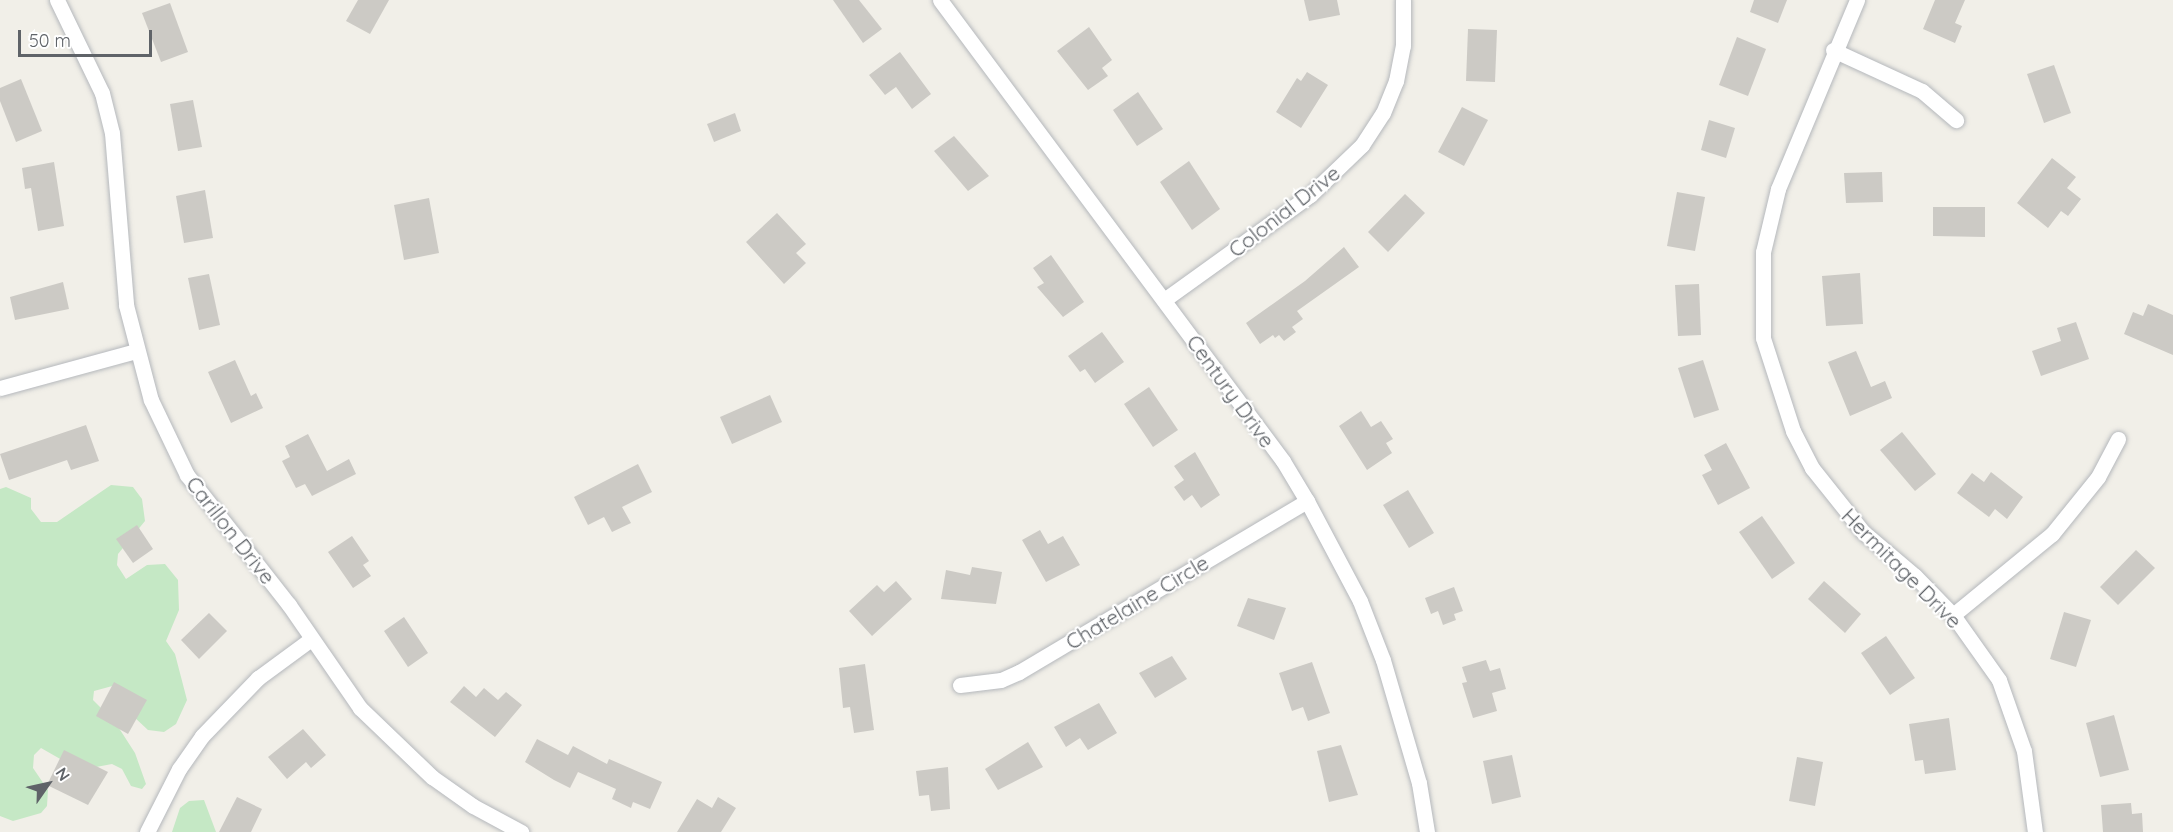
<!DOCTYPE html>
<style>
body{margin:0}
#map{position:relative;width:2173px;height:832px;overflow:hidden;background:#f1efe8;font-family:Quicksand,sans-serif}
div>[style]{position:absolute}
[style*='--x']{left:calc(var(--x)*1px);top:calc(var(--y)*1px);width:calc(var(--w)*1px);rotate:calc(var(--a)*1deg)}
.green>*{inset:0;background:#c5e8c5}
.building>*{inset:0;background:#cccac5}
.roads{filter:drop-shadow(0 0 2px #b5b8bc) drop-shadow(0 0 2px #b5b8bc)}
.minor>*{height:15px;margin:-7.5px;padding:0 7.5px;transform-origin:7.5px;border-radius:7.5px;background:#fff}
span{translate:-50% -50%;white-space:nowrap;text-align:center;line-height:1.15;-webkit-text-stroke:4.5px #fff;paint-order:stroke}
.street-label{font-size:21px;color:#5f6368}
.north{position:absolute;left:18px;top:754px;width:60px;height:60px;-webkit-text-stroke:4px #fff;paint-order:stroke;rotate:56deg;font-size:16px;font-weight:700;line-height:24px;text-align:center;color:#5f6368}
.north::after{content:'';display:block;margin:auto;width:21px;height:27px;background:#5f6368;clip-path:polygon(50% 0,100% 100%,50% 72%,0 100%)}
.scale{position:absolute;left:18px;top:30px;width:134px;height:27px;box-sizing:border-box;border:3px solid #5f6368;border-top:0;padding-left:8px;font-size:18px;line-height:21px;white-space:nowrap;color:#5f6368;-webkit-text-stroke:4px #fff;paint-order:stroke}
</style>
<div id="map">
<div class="green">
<div style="clip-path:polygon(111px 485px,133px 487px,142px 499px,145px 521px,118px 554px,117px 565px,126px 579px,147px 565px,165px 564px,178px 580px,179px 610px,166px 641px,175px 654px,187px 700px,176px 724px,164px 732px,148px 730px,133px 716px,116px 685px,94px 691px,93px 700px,115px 722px,135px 753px,146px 784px,142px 789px,131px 786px,122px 769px,112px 764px,96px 767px,69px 764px,41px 748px,34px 755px,33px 768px,48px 790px,47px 806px,41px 813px,13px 821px,0 816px,0 489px,6px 487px,31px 498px,31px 509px,41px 522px,57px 522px)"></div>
<div style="clip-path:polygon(204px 800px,216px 832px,172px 832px,180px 808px,189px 801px)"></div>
</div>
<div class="building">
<div style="clip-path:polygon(358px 0,389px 0,370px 34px,346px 21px)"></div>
<div style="clip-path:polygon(833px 0,859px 0,882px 29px,863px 43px)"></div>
<div style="clip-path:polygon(1304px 0,1337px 0,1340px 15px,1309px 21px)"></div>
<div style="clip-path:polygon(1754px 0,1787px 0,1778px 23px,1750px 12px)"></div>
<div style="clip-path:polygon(1935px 0,1965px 0,1955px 23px,1962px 26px,1955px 43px,1923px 29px)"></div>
<div style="clip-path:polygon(170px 3px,188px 52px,161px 62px,142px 13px)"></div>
<div style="clip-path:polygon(1089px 27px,1112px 60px,1102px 68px,1108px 76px,1088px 90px,1057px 51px)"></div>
<div style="clip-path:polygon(1468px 29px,1497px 30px,1495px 82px,1466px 81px)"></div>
<div style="clip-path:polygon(1737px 37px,1766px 49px,1748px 96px,1719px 85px)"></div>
<div style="clip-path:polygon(900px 52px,931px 94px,912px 109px,896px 87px,885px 95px,869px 75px)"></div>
<div style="clip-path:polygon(2054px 65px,2071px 113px,2044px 123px,2027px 74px)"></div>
<div style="clip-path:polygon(1307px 72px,1328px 85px,1301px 128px,1276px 112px,1297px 78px,1301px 81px)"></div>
<div style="clip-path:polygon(21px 79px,42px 131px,16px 142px,0 101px,0 88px)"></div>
<div style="clip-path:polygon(1138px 92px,1163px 129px,1137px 146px,1113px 110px)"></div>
<div style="clip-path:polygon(193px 100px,202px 147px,178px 151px,170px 104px)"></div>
<div style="clip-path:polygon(1462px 107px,1488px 120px,1464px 166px,1438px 152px)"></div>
<div style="clip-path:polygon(735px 113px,741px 131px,714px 142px,707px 124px)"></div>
<div style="clip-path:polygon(1709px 120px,1735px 128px,1726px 158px,1701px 150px)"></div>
<div style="clip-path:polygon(954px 136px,989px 176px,968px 191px,934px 151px)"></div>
<div style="clip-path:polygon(2052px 158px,2076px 177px,2067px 188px,2081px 199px,2068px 216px,2061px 211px,2048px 228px,2017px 203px)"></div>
<div style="clip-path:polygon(1189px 161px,1220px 209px,1192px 230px,1160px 182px)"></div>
<div style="clip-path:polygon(54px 162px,64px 226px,38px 231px,31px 188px,25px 189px,22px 168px)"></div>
<div style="clip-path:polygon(1882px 172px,1883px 202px,1846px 203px,1844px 173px)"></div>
<div style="clip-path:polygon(205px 190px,213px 238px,184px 243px,176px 196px)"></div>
<div style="clip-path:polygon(1677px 192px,1705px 197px,1695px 251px,1667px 246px)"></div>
<div style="clip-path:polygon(1405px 194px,1425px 213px,1388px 252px,1368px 232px)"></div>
<div style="clip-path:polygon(429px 198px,439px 253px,404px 260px,394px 205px)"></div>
<div style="clip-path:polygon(1933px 207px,1985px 207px,1985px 237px,1933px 236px)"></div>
<div style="clip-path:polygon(777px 213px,806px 244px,796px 253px,806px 263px,784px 284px,746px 242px)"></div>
<div style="clip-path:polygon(1344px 247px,1359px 267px,1297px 311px,1303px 319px,1292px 327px,1296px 332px,1284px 341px,1279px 335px,1275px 338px,1273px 335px,1260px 344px,1246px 323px,1305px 281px)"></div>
<div style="clip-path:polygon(1051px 255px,1084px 302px,1063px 317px,1037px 287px,1044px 283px,1033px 268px)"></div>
<div style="clip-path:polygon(1860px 273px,1863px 324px,1826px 326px,1822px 276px)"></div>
<div style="clip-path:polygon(209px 274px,220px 325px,199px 330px,188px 278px)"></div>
<div style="clip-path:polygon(63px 282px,69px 309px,15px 320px,10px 297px)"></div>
<div style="clip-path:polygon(1699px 284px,1701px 335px,1678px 336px,1675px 285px)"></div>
<div style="clip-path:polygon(2148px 304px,2173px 315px,2173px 355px,2124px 334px,2133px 312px,2143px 316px)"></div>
<div style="clip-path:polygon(2076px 322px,2089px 359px,2041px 376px,2032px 351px,2061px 341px,2057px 328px)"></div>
<div style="clip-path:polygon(1102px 332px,1124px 362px,1095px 383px,1085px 369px,1080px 372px,1068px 356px)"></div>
<div style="clip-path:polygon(1856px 351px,1871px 387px,1885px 381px,1892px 398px,1850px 416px,1828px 362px)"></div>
<div style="clip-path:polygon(235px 360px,251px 396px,256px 393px,263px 408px,231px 423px,208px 372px)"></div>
<div style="clip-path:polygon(1703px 360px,1719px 410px,1694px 418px,1678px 368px)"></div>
<div style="clip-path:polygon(1149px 387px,1178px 430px,1153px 447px,1124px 404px)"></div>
<div style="clip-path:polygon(770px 395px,782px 422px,732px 444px,720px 417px)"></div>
<div style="clip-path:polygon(1361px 411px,1371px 427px,1381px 421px,1393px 439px,1386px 443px,1392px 453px,1367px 470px,1339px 426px)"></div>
<div style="clip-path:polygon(86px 425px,99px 461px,71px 470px,67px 460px,9px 480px,0 454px)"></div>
<div style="clip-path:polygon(1902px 432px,1936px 474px,1915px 491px,1880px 450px)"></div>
<div style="clip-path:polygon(308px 434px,327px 471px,349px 459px,356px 474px,312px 496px,305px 484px,296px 488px,282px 461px,290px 457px,285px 446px)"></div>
<div style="clip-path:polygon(1726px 443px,1750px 488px,1718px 505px,1702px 475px,1712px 470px,1704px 455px)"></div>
<div style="clip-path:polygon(1195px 452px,1220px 495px,1201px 508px,1192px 495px,1184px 501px,1174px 487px,1184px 480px,1174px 466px)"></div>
<div style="clip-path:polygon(638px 464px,652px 492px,622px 507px,631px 523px,612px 532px,604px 517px,588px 525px,574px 497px)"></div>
<div style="clip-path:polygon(1991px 472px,2023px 497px,2007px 519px,1995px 509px,1989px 517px,1957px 493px,1972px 473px,1984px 482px)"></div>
<div style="clip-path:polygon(1408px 490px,1434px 533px,1409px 548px,1383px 505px)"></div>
<div style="clip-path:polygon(1762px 516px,1795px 563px,1772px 579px,1739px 532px)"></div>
<div style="clip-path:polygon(137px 525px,153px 549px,133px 563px,116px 539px)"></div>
<div style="clip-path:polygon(1040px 530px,1048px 544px,1063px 536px,1080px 565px,1046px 582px,1022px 540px)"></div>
<div style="clip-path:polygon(352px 536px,369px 561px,363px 565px,371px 576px,353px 588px,328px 552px)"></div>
<div style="clip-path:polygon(2136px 550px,2155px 568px,2118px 605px,2100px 587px)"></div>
<div style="clip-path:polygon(972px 567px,1002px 572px,996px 604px,941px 599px,946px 570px,970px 575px)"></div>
<div style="clip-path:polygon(896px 581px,912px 599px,872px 636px,849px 611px,877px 585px,884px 592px)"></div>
<div style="clip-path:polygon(1824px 581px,1861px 614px,1845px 633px,1808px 599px)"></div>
<div style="clip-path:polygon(1454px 587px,1463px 611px,1454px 614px,1456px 620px,1443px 625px,1438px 611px,1431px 614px,1425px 598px)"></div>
<div style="clip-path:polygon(1248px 598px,1286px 608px,1274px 640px,1237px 626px)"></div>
<div style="clip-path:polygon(2064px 612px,2091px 620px,2076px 667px,2050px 659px)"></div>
<div style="clip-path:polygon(209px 613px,227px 631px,199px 659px,181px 640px)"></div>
<div style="clip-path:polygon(404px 617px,428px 653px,408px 667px,384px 631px)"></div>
<div style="clip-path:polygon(1886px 636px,1915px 678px,1890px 695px,1861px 653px)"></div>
<div style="clip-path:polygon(1172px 656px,1187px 679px,1155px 698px,1139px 673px)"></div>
<div style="clip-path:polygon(1486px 660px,1490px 671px,1500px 668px,1506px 689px,1492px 693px,1497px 711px,1473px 718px,1462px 683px,1467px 682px,1462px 667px)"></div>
<div style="clip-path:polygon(1312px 662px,1330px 713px,1308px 721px,1303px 707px,1292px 711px,1279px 673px)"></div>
<div style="clip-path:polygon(865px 664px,874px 730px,854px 733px,850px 707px,843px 708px,839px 668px)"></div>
<div style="clip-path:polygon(114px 682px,147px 700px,128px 734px,96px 716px)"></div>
<div style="clip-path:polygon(464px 686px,476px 697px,484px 688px,498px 700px,506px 692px,522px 705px,495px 737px,450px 702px)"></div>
<div style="clip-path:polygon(1099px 703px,1117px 733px,1088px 750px,1080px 738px,1066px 747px,1054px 727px)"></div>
<div style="clip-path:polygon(2114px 715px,2129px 770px,2100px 777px,2086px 723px)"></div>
<div style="clip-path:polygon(1949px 718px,1956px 770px,1925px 774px,1923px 760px,1915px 761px,1909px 724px)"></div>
<div style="clip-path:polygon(303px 729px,326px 755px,311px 768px,306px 762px,287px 779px,268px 757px)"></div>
<div style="clip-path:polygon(537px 739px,568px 755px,573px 746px,607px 764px,609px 759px,662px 782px,650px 809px,633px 802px,631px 808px,612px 799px,616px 789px,578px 772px,570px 788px,554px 780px,525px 762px)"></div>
<div style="clip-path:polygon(1028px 742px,1043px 767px,998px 790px,985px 769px)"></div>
<div style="clip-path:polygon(1341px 745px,1358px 795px,1329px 802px,1317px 751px)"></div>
<div style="clip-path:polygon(64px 750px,108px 772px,88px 805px,47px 785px)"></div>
<div style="clip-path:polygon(1512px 755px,1521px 797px,1492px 804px,1483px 761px)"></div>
<div style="clip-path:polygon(1797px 757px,1823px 762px,1815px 806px,1789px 801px)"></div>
<div style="clip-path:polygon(948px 767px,950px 809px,931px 811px,929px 795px,919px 796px,916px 771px)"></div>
<div style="clip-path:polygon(237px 797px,262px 809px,251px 832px,219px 832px)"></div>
<div style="clip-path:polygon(718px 797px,736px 808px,721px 832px,677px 832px,697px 799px,712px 808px)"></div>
<div style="clip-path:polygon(2131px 803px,2132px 814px,2142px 813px,2143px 832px,2103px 832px,2101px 805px)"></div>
</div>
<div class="roads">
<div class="minor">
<div style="--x:57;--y:0;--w:103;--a:64.2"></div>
<div style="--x:102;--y:93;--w:41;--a:76"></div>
<div style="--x:112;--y:133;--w:173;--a:85.3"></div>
<div style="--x:126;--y:305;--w:98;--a:75.3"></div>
<div style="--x:151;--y:400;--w:83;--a:64.4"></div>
<div style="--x:187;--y:475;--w:165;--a:51.9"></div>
<div style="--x:289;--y:605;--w:125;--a:55.4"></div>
<div style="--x:360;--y:708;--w:100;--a:43.8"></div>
<div style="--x:432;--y:777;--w:50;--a:35.3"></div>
<div style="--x:473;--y:806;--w:55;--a:28.4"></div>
<div style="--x:940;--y:0;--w:575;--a:53.35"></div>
<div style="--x:1283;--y:461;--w:47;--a:59"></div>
<div style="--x:1307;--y:501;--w:113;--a:62.1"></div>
<div style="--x:1360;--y:601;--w:63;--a:68.7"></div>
<div style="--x:1383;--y:660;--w:128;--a:73.7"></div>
<div style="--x:1419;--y:783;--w:50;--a:80.7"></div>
<div style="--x:1857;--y:0;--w:205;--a:112.7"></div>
<div style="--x:1778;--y:189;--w:65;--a:103.4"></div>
<div style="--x:1763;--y:252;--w:86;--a:90"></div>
<div style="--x:1763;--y:338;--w:98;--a:72.1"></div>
<div style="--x:1793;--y:431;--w:42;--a:62.8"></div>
<div style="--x:1812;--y:468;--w:82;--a:51.4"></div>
<div style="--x:1863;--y:532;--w:68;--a:40.2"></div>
<div style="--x:1915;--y:576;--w:54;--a:45.7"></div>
<div style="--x:1953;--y:615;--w:80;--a:54.7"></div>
<div style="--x:1999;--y:680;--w:75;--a:70.6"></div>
<div style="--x:2024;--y:751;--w:82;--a:82.3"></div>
<div style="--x:1833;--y:50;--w:98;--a:24.7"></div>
<div style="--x:1922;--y:91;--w:45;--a:40.5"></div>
<div style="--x:1164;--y:300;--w:180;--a:-35.7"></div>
<div style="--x:1310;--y:195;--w:72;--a:-43.9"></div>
<div style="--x:1362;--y:145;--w:38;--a:-57"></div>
<div style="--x:1383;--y:113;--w:35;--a:-68"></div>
<div style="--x:1396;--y:81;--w:36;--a:-79"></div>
<div style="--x:1403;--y:46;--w:46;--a:-90"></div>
<div style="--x:0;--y:388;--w:141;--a:-15.2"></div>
<div style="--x:1953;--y:615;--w:128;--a:-39.3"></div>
<div style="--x:2052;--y:534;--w:73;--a:-51.1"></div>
<div style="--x:2098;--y:477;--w:43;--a:-62.2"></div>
<div style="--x:960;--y:685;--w:41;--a:-7"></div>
<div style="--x:1001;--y:680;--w:20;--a:-24"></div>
<div style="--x:1019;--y:672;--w:335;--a:-30.7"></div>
<div style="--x:147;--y:832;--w:71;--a:-63.1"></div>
<div style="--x:179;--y:769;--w:40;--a:-55.1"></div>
<div style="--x:202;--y:736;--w:81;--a:-46"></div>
<div style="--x:258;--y:678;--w:66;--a:-36.3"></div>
</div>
</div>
<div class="street-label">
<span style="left:1284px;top:211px;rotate:-38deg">Colonial Drive</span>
<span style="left:1231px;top:391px;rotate:54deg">Century Drive</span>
<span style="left:231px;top:530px;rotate:52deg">Carillon Drive</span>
<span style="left:1902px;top:568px;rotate:45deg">Hermitage Drive</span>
<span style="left:1137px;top:602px;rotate:-31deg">Chatelaine Circle</span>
</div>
<div class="north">N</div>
<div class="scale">50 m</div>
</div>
